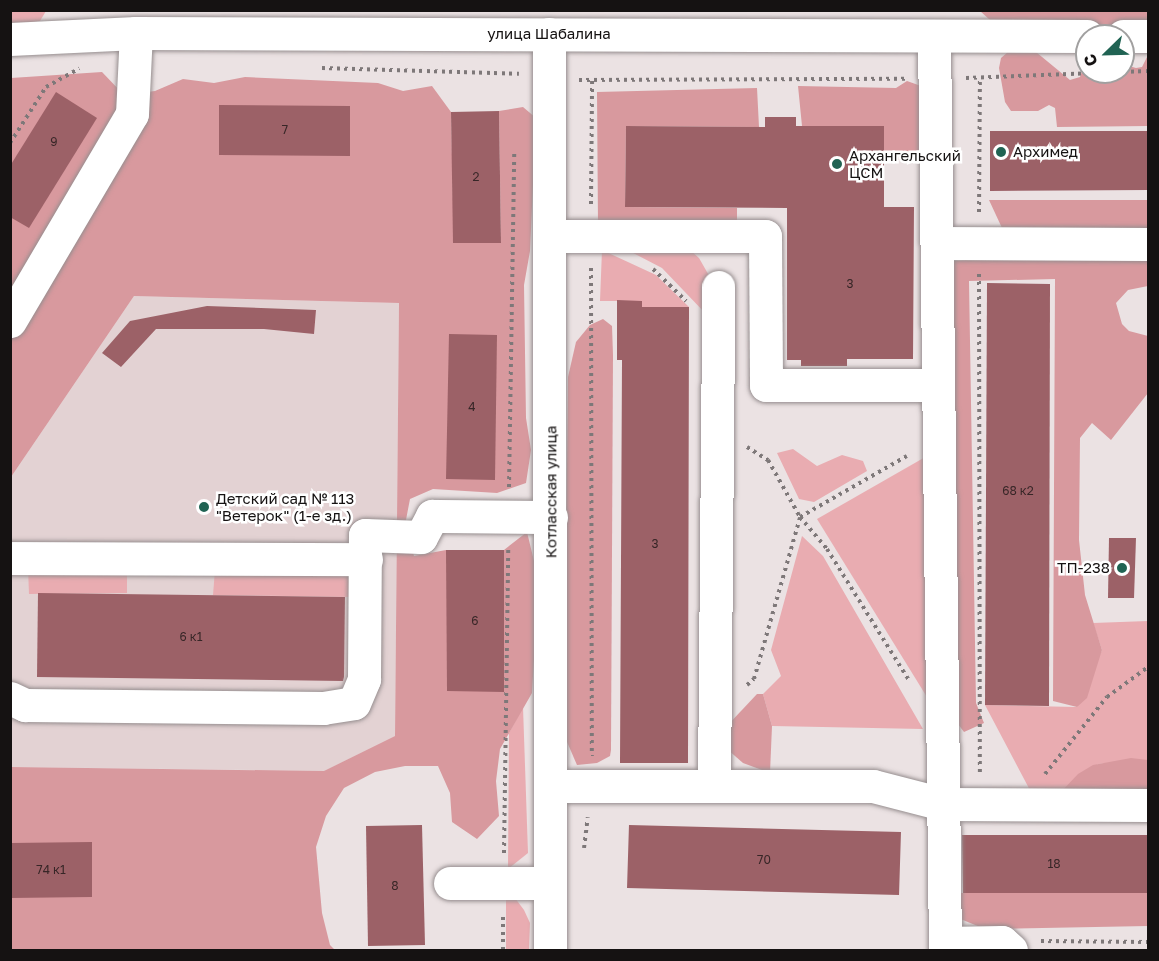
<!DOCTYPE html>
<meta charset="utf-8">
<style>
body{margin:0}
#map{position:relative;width:1159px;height:961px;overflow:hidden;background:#ebe2e3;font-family:"Golos Text",sans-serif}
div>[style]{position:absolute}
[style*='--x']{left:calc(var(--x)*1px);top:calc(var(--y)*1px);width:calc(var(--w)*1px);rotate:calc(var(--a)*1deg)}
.built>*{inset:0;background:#e3d2d3}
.green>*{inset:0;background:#e9acb1}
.forest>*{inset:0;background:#d8999e}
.building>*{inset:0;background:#9c6167}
.path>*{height:4px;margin-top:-2px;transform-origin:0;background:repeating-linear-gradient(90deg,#7e7879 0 3px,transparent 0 7.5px)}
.roads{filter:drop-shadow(0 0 2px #968e8f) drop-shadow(0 0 2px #968e8f)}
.minor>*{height:33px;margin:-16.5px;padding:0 16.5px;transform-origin:16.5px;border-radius:16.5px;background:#fff}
.dots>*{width:16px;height:16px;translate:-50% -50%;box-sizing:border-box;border:3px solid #fff;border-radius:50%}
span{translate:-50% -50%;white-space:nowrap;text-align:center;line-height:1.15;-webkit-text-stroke:5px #fff;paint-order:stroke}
.number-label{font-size:12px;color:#372627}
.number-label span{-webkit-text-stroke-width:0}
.street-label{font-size:15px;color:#151212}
.poi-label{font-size:15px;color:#151212}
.left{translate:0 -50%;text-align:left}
.right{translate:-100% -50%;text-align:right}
.frame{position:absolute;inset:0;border:12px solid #151212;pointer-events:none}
.north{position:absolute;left:1075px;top:24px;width:60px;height:60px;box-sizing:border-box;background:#fff;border:2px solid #a1a0a0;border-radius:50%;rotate:247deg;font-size:16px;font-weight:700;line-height:24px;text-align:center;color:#151212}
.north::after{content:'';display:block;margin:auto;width:21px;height:27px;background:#206353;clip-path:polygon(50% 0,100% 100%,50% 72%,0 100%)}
</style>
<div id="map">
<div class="built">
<div style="clip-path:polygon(134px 296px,399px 303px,395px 736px,325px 771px,11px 767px,11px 477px)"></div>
</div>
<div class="green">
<div style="clip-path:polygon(10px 11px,46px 11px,40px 21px,11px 28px)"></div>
<div style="clip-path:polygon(680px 241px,699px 258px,711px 279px,706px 314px,662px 268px,612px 242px)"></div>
<div style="clip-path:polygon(602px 250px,656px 275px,689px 307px,642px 307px,642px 301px,600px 301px)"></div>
<div style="clip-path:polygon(793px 449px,817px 466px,842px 455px,863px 461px,867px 471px,814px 502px,799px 499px,777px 453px)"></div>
<div style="clip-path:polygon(934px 452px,930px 702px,817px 519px)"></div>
<div style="clip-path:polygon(802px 536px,823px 556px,923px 729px,772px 726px,763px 694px,781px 676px,771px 650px)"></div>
<div style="clip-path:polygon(127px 567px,127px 593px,29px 594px,28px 568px)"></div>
<div style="clip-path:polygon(215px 570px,351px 571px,353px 597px,213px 595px)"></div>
<div style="clip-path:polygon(1148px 621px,1148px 760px,1098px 764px,1060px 793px,1032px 794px,985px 705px,1077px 707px,1102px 650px,1093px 623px)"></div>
<div style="clip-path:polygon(523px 707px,528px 853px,508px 869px,509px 733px)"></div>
<div style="clip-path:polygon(506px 897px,515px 898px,524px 910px,530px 923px,529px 950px,506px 950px)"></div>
</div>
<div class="forest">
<div style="clip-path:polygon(980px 11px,1148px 11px,1148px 22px,1114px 28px,990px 20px)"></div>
<div style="clip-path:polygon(1009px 51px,1036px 52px,1070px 80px,1080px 77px,1087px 56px,1087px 72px,1123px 72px,1123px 55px,1129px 66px,1136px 68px,1142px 67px,1148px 55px,1148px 126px,1057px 127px,1055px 108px,1049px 105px,1038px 111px,1011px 111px,1005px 102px,999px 68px,1001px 58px)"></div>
<div style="clip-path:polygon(102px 72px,124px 95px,155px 91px,183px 79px,214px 83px,245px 77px,378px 83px,403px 91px,432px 86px,451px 112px,454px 243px,501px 243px,499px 111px,523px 107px,536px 118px,530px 251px,524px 285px,526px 418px,531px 450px,526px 483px,497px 493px,433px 489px,410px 499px,405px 525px,414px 556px,446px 550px,504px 550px,527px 532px,534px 561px,536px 625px,532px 693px,500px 749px,496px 781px,499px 816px,477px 839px,452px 822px,450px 793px,438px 766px,405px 766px,375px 772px,344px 788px,326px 816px,316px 847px,322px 913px,330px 945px,335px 950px,11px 950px,11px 767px,324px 771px,395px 736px,399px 303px,134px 296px,11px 477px,11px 78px)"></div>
<div style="clip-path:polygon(907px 81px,921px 86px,927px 148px,912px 160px,884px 160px,884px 126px,802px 126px,798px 86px,896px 88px)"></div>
<div style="clip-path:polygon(757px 88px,759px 127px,626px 126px,625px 207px,737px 208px,737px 226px,598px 225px,597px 92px)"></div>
<div style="clip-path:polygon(989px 200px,1148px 200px,1148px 286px,1128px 290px,1116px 303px,1122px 324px,1129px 331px,1148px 336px,1148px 393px,1111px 440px,1092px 423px,1080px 438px,1079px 540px,1085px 595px,1102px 650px,1087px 698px,1077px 707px,1053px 701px,1055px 279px,969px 281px,976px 703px,984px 723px,964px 732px,955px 720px,951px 261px,1004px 257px,1002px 228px)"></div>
<div style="clip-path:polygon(603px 319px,612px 326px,613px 355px,611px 750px,610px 756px,597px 763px,577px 765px,564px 735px,568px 377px,576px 342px,590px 325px)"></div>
<div style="clip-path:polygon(757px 694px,763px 694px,772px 726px,770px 773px,743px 763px,727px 749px,726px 727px)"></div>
<div style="clip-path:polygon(1131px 758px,1148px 760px,1148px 797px,1060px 793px,1078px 774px,1093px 765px)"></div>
<div style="clip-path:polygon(960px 893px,1148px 893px,1148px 926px,985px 929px,958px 918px)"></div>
</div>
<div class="building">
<div style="clip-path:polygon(56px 92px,97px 118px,29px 228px,10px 217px,10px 166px)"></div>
<div style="clip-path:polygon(219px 105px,350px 106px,350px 156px,219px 155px)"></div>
<div style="clip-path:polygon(499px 111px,501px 243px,453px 243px,451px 112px)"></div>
<div style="clip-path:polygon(765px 117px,796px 117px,796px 126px,884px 126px,884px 207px,914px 207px,913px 359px,847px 359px,847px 366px,801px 366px,801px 360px,787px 360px,787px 208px,625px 207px,626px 126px,765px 127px)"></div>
<div style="clip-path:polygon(990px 131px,1149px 131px,1149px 190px,990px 191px)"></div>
<div style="clip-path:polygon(987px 283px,1050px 284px,1049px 706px,985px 705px)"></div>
<div style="clip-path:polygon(617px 300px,642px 301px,642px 307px,689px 307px,688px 763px,620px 763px,622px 360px,617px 360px)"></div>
<div style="clip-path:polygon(207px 306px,316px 310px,314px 334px,264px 329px,156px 329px,121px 367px,102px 353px,130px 321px)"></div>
<div style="clip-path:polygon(449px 334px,497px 335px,495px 480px,446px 479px)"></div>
<div style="clip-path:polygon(1109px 538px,1136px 538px,1134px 598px,1108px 598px)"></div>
<div style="clip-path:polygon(446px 550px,504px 550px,504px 692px,447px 691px)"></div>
<div style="clip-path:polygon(38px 593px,345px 597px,344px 677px,343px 681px,37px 677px)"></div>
<div style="clip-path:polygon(422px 825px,425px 945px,368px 946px,366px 826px)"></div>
<div style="clip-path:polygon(629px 825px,901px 832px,899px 895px,627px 888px)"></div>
<div style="clip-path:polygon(962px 835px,1149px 835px,1149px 893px,963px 893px)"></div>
<div style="clip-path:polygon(92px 842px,92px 897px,10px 898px,10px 843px)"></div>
</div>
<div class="path">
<div style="--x:322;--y:68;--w:197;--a:1.7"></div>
<div style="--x:966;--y:78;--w:182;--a:-2.2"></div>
<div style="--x:579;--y:80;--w:326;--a:-0.2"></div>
<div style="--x:10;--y:143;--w:67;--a:-57.3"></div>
<div style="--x:46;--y:87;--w:38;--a:-29"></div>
<div style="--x:591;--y:204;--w:125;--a:-89.5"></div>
<div style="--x:979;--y:212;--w:134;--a:-89.6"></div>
<div style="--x:591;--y:268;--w:488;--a:89.9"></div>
<div style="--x:653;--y:269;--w:46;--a:44.1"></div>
<div style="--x:979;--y:274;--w:499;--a:89.9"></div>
<div style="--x:747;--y:447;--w:25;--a:32"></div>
<div style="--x:768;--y:460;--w:65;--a:60.7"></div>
<div style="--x:800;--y:517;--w:42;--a:49.8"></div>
<div style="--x:827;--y:549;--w:155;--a:58"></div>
<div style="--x:509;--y:487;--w:334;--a:-89.1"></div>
<div style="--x:747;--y:685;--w:9;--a:-41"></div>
<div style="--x:754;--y:679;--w:168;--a:-74.1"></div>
<div style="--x:800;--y:517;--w:123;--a:-29.7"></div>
<div style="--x:1045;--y:774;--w:99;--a:-51.2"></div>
<div style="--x:1107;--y:697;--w:51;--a:-36.2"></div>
<div style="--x:584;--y:848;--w:31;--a:-83"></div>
<div style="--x:504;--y:853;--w:305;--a:-89.2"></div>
<div style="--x:1041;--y:941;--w:107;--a:0.5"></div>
<div style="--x:503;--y:950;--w:36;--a:-90"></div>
</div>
<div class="roads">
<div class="minor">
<div style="--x:549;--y:34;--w:916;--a:89.94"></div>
<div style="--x:934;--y:36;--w:914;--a:89.31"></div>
<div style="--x:1123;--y:36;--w:25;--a:0"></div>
<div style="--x:10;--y:39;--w:126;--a:-2.7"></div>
<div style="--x:136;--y:33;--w:951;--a:0.18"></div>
<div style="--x:550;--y:236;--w:215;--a:0"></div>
<div style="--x:765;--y:236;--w:149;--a:89.6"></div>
<div style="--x:766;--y:385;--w:172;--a:0"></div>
<div style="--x:937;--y:243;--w:211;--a:0.3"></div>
<div style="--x:10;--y:321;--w:240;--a:-59.5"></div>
<div style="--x:132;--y:114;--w:81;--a:-87.2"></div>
<div style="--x:10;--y:558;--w:356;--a:0.2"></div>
<div style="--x:10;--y:698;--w:17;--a:25"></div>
<div style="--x:25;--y:705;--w:298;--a:0.6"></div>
<div style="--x:323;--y:708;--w:31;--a:-9"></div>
<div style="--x:354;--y:703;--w:26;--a:-67"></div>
<div style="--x:364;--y:679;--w:144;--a:-89.6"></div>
<div style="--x:365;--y:535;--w:56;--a:2"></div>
<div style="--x:421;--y:537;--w:24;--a:-62"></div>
<div style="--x:432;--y:516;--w:119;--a:0.5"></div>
<div style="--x:550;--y:786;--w:323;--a:0"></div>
<div style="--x:873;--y:786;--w:72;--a:14.4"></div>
<div style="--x:943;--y:804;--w:205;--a:0.3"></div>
<div style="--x:714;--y:786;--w:499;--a:-89.5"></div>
<div style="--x:450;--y:883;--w:100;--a:0"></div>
<div style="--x:945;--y:943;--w:57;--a:-1"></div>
<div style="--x:1002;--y:942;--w:12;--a:42"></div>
</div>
</div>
<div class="dots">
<div style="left:1001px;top:152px;background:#206353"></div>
<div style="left:837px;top:164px;background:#206353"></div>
<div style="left:204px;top:507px;background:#206353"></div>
<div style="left:1122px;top:568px;background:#206353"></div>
</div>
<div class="number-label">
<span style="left:285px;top:130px">7</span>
<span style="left:54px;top:142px">9</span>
<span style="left:476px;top:177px">2</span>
<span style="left:850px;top:284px">3</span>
<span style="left:472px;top:407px">4</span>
<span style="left:1018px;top:491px">68 к2</span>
<span style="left:655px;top:544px">3</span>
<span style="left:475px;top:621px">6</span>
<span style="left:191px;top:637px">6 к1</span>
<span style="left:764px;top:860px">70</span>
<span style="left:1054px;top:864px">18</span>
<span style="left:51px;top:870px">74 к1</span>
<span style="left:395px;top:886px">8</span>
</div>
<div class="street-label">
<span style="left:549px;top:34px">улица Шабалина</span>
<span style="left:551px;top:492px;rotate:-90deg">Котласская улица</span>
</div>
<div class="poi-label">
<span class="left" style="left:1013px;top:152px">Архимед</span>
<span class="left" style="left:849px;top:164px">Архангельский<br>ЦСМ</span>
<span class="left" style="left:216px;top:507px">Детский сад № 113<br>"Ветерок" (1-е зд.)</span>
<span class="right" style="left:1110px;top:568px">ТП-238</span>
</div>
<div class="frame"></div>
<div class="north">С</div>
</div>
